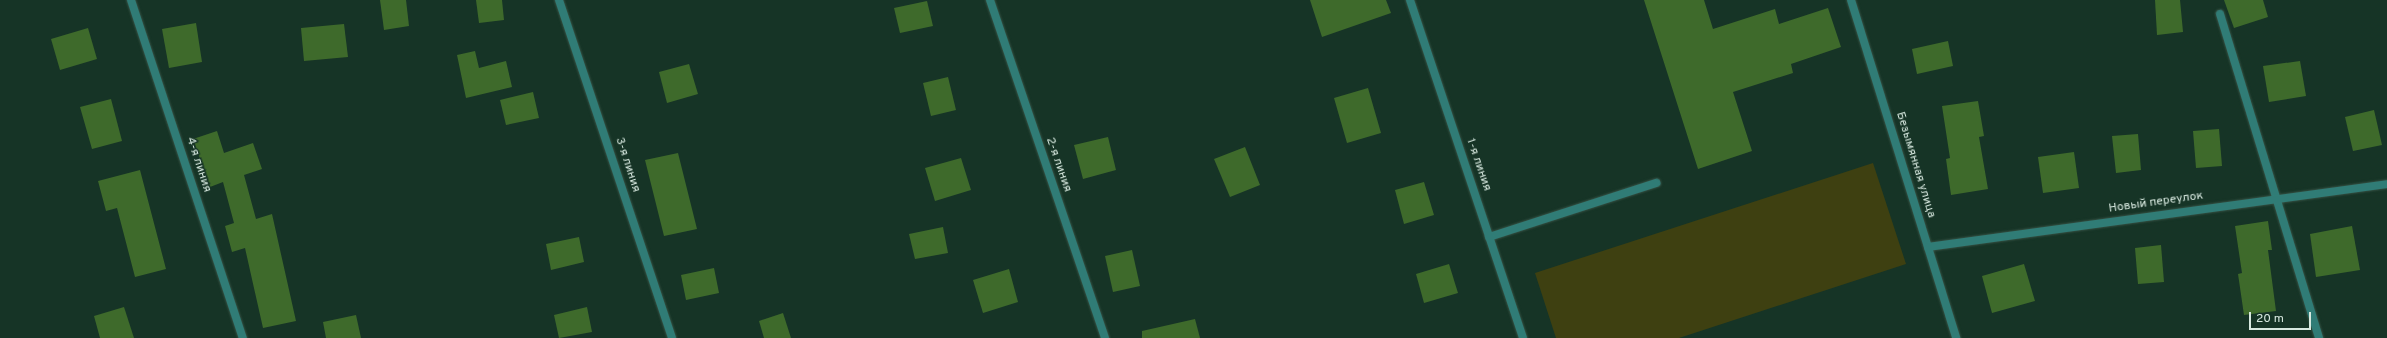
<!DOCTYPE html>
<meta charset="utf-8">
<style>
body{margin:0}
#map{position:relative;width:2387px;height:338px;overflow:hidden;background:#163426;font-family:Overpass,sans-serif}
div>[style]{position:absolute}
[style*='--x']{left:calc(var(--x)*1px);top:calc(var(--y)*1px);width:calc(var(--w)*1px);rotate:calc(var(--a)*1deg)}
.green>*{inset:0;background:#3e4011}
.building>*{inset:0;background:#3e6a2b}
.roads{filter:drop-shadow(0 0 1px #355144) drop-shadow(0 0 1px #355144)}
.service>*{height:8px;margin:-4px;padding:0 4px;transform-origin:4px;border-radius:4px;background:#307c76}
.minor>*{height:8px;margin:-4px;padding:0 4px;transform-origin:4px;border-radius:4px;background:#307c76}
span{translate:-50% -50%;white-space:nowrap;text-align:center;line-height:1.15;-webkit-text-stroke:3px #163426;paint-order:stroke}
.street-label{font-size:12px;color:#d7e8df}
.scale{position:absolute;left:2249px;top:312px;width:62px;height:18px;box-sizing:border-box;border:2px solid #d7e8df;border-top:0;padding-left:5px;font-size:12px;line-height:14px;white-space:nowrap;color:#d7e8df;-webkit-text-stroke:3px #163426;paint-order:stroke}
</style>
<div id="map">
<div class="green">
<div style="clip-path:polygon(1873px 163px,1906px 264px,1679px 338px,1556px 338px,1535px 273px)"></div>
</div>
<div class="building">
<div style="clip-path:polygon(380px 0,406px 0,409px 26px,384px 30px)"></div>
<div style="clip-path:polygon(476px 0,502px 0,504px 20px,479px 23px)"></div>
<div style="clip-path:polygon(1310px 0,1386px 0,1391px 13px,1322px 37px)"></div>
<div style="clip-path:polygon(1644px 0,1704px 0,1713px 29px,1775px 9px,1779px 24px,1828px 8px,1841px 47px,1791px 64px,1793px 73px,1733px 92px,1752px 151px,1698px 169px)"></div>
<div style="clip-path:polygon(2155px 0,2180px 0,2183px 32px,2157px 35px)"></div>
<div style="clip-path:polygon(2224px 0,2263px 0,2268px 17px,2234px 28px)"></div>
<div style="clip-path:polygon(927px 1px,933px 26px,900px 33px,894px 8px)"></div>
<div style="clip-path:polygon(196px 23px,202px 62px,169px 68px,162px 29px)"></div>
<div style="clip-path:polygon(344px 24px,348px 57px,304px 61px,301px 28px)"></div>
<div style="clip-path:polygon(88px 28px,97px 59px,60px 70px,51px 39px)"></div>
<div style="clip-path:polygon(1948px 41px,1953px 66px,1917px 74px,1912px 49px)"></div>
<div style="clip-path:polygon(475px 51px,479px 68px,506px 61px,512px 87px,466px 98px,457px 55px)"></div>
<div style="clip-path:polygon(2300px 61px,2306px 96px,2269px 102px,2263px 66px)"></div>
<div style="clip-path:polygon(689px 64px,698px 94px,667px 103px,659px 72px)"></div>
<div style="clip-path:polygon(948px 77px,956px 110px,931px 116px,923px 83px)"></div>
<div style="clip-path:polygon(1368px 88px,1381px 133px,1347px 143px,1334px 98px)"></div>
<div style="clip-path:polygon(533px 92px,539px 118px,506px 125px,500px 100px)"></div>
<div style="clip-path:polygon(111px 99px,122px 141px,92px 149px,80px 107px)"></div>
<div style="clip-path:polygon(1978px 101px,1984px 136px,1979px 137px,1988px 189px,1951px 195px,1946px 159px,1950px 158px,1942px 106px)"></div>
<div style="clip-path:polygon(2374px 110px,2382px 145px,2353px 151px,2345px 117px)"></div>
<div style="clip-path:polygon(2219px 129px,2222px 166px,2196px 168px,2193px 131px)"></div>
<div style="clip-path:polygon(217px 131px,224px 153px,253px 143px,262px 169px,244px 175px,256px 219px,272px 214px,296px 321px,263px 328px,245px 248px,232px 252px,225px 226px,234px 223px,223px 182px,210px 187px,193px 139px)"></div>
<div style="clip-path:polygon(2138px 134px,2141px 170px,2116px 173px,2112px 136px)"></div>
<div style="clip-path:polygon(1108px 137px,1116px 170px,1083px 179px,1074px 145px)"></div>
<div style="clip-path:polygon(1245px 147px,1260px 185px,1230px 197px,1214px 159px)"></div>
<div style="clip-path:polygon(2074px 152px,2079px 188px,2043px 193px,2038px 157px)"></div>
<div style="clip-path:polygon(678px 153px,697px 229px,664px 236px,645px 160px)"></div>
<div style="clip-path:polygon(961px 158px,971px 190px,935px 201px,925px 168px)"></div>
<div style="clip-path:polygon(140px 170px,166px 269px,135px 277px,117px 208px,106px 211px,98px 181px)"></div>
<div style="clip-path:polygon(1424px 182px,1434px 215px,1404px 224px,1395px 190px)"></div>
<div style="clip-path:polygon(2268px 221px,2272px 250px,2268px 250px,2276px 311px,2244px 315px,2238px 274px,2242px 273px,2235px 226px)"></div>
<div style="clip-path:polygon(2352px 226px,2360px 270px,2316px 277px,2310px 234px)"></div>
<div style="clip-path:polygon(943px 227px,948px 253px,915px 259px,909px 234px)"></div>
<div style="clip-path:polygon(579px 237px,584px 262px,551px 270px,546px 244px)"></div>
<div style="clip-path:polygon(2161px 245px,2164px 282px,2138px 284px,2135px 248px)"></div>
<div style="clip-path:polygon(1132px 250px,1140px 286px,1113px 292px,1105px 256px)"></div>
<div style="clip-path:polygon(1449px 264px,1458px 293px,1424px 303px,1416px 274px)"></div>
<div style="clip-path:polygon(2024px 264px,2035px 301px,1992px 313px,1982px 276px)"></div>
<div style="clip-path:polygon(714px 268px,719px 293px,686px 300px,681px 275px)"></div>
<div style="clip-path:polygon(1009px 269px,1018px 302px,983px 313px,973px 280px)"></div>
<div style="clip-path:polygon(124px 307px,134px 338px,100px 338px,94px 316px)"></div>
<div style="clip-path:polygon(587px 307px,592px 332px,559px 338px,554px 315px)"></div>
<div style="clip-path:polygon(783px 313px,791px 338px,764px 338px,759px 321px)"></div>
<div style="clip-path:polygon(356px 315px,361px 338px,326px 338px,323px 322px)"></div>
<div style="clip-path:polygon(1195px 319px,1200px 338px,1142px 338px,1142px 331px)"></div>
</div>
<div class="roads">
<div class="service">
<div style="--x:2220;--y:14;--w:339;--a:73"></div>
<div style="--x:1489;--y:237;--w:176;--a:-17.9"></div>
</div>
<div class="minor">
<div style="--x:131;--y:0;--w:356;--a:71.7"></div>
<div style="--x:559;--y:0;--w:356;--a:71.5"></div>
<div style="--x:990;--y:0;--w:357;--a:71.2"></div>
<div style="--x:1410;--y:0;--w:356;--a:71.5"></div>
<div style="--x:1851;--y:0;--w:354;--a:72.7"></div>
<div style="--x:1928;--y:247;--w:463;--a:-7.8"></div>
</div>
</div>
<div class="street-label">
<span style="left:198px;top:165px;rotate:72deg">4-я линия</span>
<span style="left:627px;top:165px;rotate:72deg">3-я линия</span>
<span style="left:1058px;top:165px;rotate:71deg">2-я линия</span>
<span style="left:1478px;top:165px;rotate:71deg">1-я линия</span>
<span style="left:1915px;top:165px;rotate:73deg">Безымянная улица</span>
<span style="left:2156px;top:203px;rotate:-8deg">Новый переулок</span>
</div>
<div class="scale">20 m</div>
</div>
